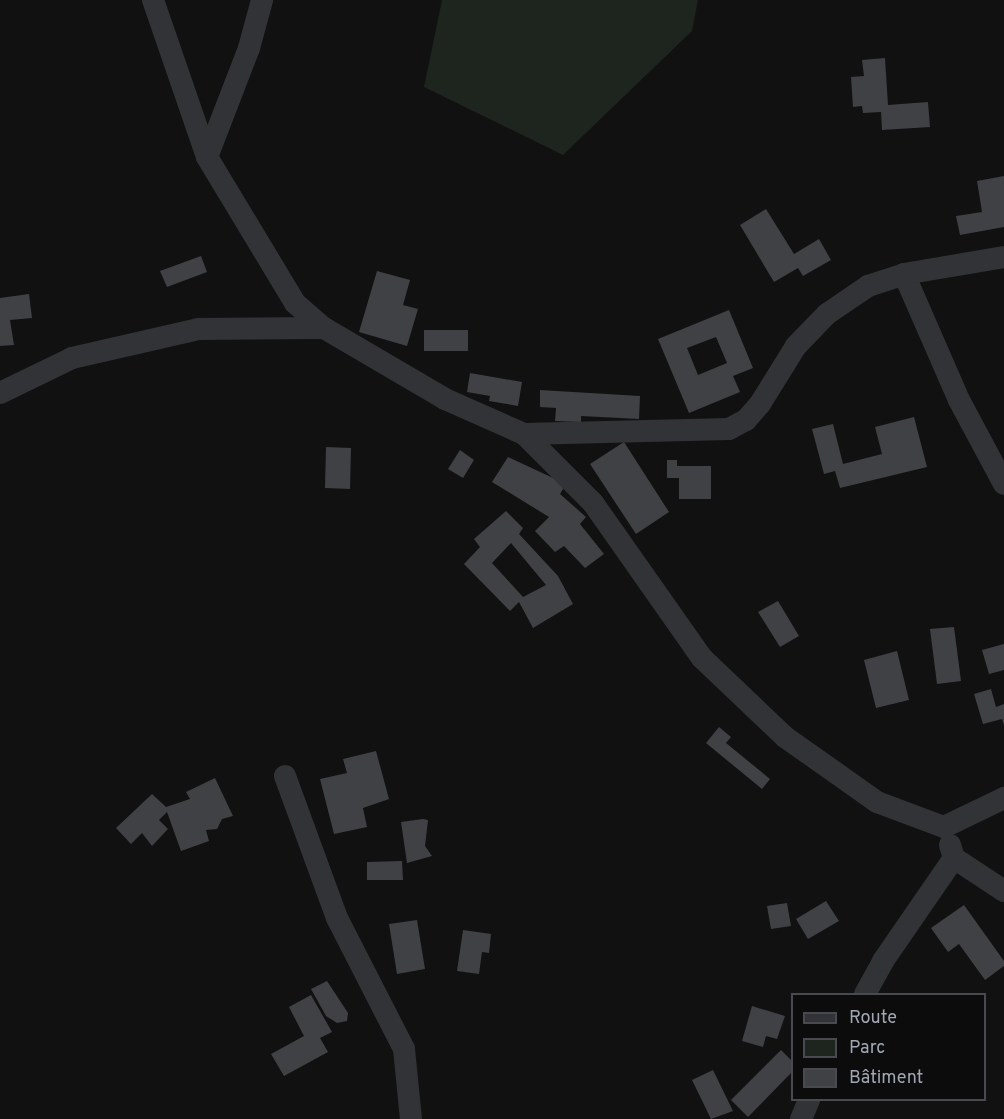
<!DOCTYPE html>
<meta charset="utf-8">
<style>
body{margin:0}
#map{position:relative;width:1004px;height:1119px;overflow:hidden;background:#111112;font-family:Overpass,sans-serif}
div>[style]{position:absolute}
[style*='--x']{left:calc(var(--x)*1px);top:calc(var(--y)*1px);width:calc(var(--w)*1px);rotate:calc(var(--a)*1deg)}
.green>*{inset:0;background:#1d251e}
.building>*{inset:0;background:#404145}
.minor>*{height:22px;margin:-11px;padding:0 11px;transform-origin:11px;border-radius:11px;background:#323337}
span{translate:-50% -50%;white-space:nowrap;text-align:center;line-height:1.15;-webkit-text-stroke:5px #0c0c0d;paint-order:stroke}
.legend{position:absolute;left:791px;top:993px;width:195px;height:108px;box-sizing:border-box;background:#0c0c0d;border:2px solid #484a4f;margin:0;padding:8px 10px;list-style:none;font-size:18px;color:#a2a7b3}
.legend li{display:flex;align-items:center;gap:12px;height:30px}
.legend b{width:30px;border:2px solid #484a4f}
</style>
<div id="map">
<div class="green">
<div style="clip-path:polygon(442px 0,698px 0,692px 31px,563px 155px,424px 87px)"></div>
</div>
<div class="building">
<div style="clip-path:polygon(885px 58px,888px 105px,928px 102px,930px 127px,882px 130px,881px 112px,863px 113px,862px 106px,853px 107px,851px 77px,864px 76px,862px 60px)"></div>
<div style="clip-path:polygon(1004px 176px,1004px 227px,960px 235px,956px 216px,982px 212px,977px 181px)"></div>
<div style="clip-path:polygon(766px 209px,794px 254px,819px 239px,831px 260px,803px 276px,798px 268px,774px 282px,740px 225px)"></div>
<div style="clip-path:polygon(201px 256px,207px 272px,167px 287px,160px 271px)"></div>
<div style="clip-path:polygon(377px 271px,410px 280px,403px 305px,418px 309px,407px 346px,359px 332px)"></div>
<div style="clip-path:polygon(29px 294px,32px 318px,10px 320px,14px 345px,0 346px,0 298px)"></div>
<div style="clip-path:polygon(evenodd,729px 310px,753px 368px,733px 376px,740px 392px,689px 413px,658px 339px,729px 310px,716px 337px,727px 363px,698px 375px,687px 348px,716px 337px)"></div>
<div style="clip-path:polygon(424px 330px,468px 330px,468px 351px,424px 351px)"></div>
<div style="clip-path:polygon(470px 373px,522px 382px,518px 406px,489px 401px,490px 396px,467px 392px)"></div>
<div style="clip-path:polygon(540px 390px,640px 396px,639px 419px,581px 416px,581px 422px,555px 421px,556px 408px,540px 407px)"></div>
<div style="clip-path:polygon(914px 417px,927px 467px,840px 488px,835px 471px,824px 474px,812px 429px,833px 424px,843px 464px,882px 454px,875px 427px)"></div>
<div style="clip-path:polygon(624px 442px,669px 512px,636px 534px,590px 464px)"></div>
<div style="clip-path:polygon(326px 447px,351px 448px,350px 489px,325px 488px)"></div>
<div style="clip-path:polygon(460px 450px,474px 460px,463px 478px,448px 469px)"></div>
<div style="clip-path:polygon(508px 457px,566px 484px,560px 494px,586px 517px,580px 524px,604px 554px,585px 568px,564px 546px,555px 552px,535px 531px,549px 517px,492px 482px)"></div>
<div style="clip-path:polygon(667px 460px,677px 460px,677px 466px,711px 466px,711px 499px,679px 499px,679px 478px,667px 478px)"></div>
<div style="clip-path:polygon(evenodd,506px 511px,523px 528px,519px 534px,558px 576px,573px 604px,533px 628px,519px 602px,510px 611px,464px 564px,480px 547px,474px 539px,506px 511px,511px 543px,546px 585px,523px 597px,492px 563px,511px 543px)"></div>
<div style="clip-path:polygon(778px 601px,799px 636px,780px 647px,758px 612px)"></div>
<div style="clip-path:polygon(954px 627px,961px 681px,937px 684px,930px 629px)"></div>
<div style="clip-path:polygon(1004px 644px,1004px 670px,989px 674px,982px 650px)"></div>
<div style="clip-path:polygon(897px 651px,909px 700px,876px 708px,864px 660px)"></div>
<div style="clip-path:polygon(991px 689px,996px 707px,1004px 704px,1004px 725px,1002px 719px,983px 724px,974px 694px)"></div>
<div style="clip-path:polygon(719px 727px,731px 737px,726px 743px,770px 779px,762px 789px,706px 743px)"></div>
<div style="clip-path:polygon(376px 751px,389px 799px,363px 808px,367px 827px,334px 834px,320px 779px,347px 773px,343px 759px)"></div>
<div style="clip-path:polygon(215px 778px,233px 816px,222px 819px,217px 829px,206px 830px,209px 841px,181px 851px,167px 812px,159px 820px,168px 829px,152px 846px,142px 833px,131px 844px,116px 828px,152px 794px,166px 807px,190px 799px,186px 792px)"></div>
<div style="clip-path:polygon(423px 819px,428px 820px,425px 846px,432px 856px,407px 863px,401px 822px)"></div>
<div style="clip-path:polygon(402px 861px,403px 880px,367px 880px,367px 862px)"></div>
<div style="clip-path:polygon(826px 901px,839px 921px,808px 939px,796px 919px)"></div>
<div style="clip-path:polygon(787px 903px,791px 926px,771px 929px,767px 906px)"></div>
<div style="clip-path:polygon(964px 905px,1004px 961px,1004px 966px,985px 980px,959px 944px,948px 952px,931px 928px)"></div>
<div style="clip-path:polygon(417px 920px,425px 969px,397px 974px,389px 924px)"></div>
<div style="clip-path:polygon(463px 930px,491px 934px,489px 953px,482px 952px,479px 974px,457px 971px)"></div>
<div style="clip-path:polygon(327px 981px,348px 1013px,347px 1021px,337px 1023px,326px 1016px,311px 989px)"></div>
<div style="clip-path:polygon(311px 995px,332px 1032px,320px 1038px,328px 1052px,284px 1076px,271px 1054px,304px 1036px,289px 1007px)"></div>
<div style="clip-path:polygon(752px 1006px,785px 1016px,777px 1039px,766px 1036px,763px 1047px,742px 1041px)"></div>
<div style="clip-path:polygon(781px 1050px,792px 1061px,792px 1072px,748px 1117px,731px 1100px)"></div>
<div style="clip-path:polygon(713px 1070px,733px 1111px,711px 1119px,692px 1080px)"></div>
</div>
<div class="minor">
<div style="--x:153;--y:0;--w:166;--a:71"></div>
<div style="--x:207;--y:157;--w:170;--a:58.9"></div>
<div style="--x:295;--y:303;--w:38;--a:41"></div>
<div style="--x:207;--y:157;--w:117;--a:-68.9"></div>
<div style="--x:249;--y:48;--w:50;--a:-74.8"></div>
<div style="--x:904;--y:274;--w:137;--a:66.4"></div>
<div style="--x:959;--y:400;--w:95;--a:61.8"></div>
<div style="--x:0;--y:393;--w:80;--a:-25.9"></div>
<div style="--x:72;--y:358;--w:130;--a:-12.9"></div>
<div style="--x:199;--y:329;--w:125;--a:-0.5"></div>
<div style="--x:324;--y:328;--w:140;--a:30.4"></div>
<div style="--x:445;--y:399;--w:86;--a:23.9"></div>
<div style="--x:524;--y:434;--w:98;--a:45"></div>
<div style="--x:593;--y:503;--w:189;--a:54.9"></div>
<div style="--x:702;--y:658;--w:115;--a:43.6"></div>
<div style="--x:785;--y:737;--w:113;--a:35.2"></div>
<div style="--x:877;--y:802;--w:72;--a:20.5"></div>
<div style="--x:944;--y:827;--w:67;--a:-25.8"></div>
<div style="--x:524;--y:434;--w:205;--a:-1.4"></div>
<div style="--x:729;--y:429;--w:19;--a:-28"></div>
<div style="--x:746;--y:420;--w:21;--a:-49"></div>
<div style="--x:760;--y:404;--w:68;--a:-58.2"></div>
<div style="--x:796;--y:346;--w:45;--a:-45.9"></div>
<div style="--x:827;--y:314;--w:50;--a:-34.3"></div>
<div style="--x:868;--y:286;--w:38;--a:-18"></div>
<div style="--x:904;--y:274;--w:101;--a:-9.6"></div>
<div style="--x:285;--y:776;--w:151;--a:69.9"></div>
<div style="--x:337;--y:918;--w:147;--a:62.9"></div>
<div style="--x:404;--y:1049;--w:70;--a:84.3"></div>
<div style="--x:950;--y:845;--w:14;--a:73"></div>
<div style="--x:954;--y:858;--w:60;--a:33.4"></div>
<div style="--x:865;--y:994;--w:38;--a:-61"></div>
<div style="--x:883;--y:961;--w:125;--a:-55.4"></div>
<div style="--x:801;--y:1119;--w:21;--a:-67"></div>
</div>
<ul class="legend">
<li><b style="height:8px;background:#323337"></b>Route</li>
<li><b style="height:16px;background:#1d251e"></b>Parc</li>
<li><b style="height:16px;background:#404145"></b>Bâtiment</li>
</ul>
</div>
